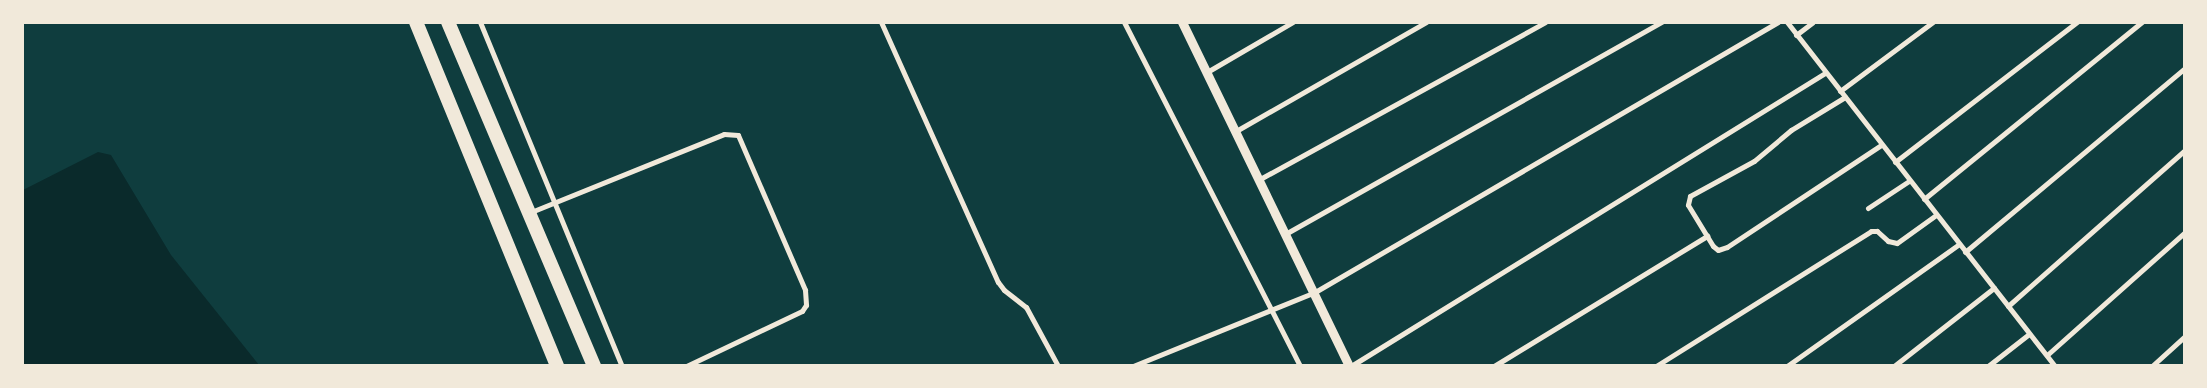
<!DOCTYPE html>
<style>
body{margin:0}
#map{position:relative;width:2207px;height:388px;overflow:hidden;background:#0f3d3e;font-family:"Asap Condensed",sans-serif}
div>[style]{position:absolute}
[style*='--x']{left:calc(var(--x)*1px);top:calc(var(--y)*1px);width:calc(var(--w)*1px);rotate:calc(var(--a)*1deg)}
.water>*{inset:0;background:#0a2a2b}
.minor>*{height:5px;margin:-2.5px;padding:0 2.5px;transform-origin:2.5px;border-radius:2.5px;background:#f1e9da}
.tertiary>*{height:9px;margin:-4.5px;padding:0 4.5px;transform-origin:4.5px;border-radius:4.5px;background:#f1e9da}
.trunk>*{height:14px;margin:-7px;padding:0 7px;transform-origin:7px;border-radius:7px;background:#f1e9da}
span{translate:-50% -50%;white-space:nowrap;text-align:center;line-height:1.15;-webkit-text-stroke:5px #f1e9da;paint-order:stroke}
.frame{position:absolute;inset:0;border:24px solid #f1e9da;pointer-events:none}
</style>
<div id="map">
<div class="water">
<div style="clip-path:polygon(98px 152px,111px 155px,171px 255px,259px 365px,23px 365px,23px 190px)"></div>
</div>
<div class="minor">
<div style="--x:480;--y:22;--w:372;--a:67.6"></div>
<div style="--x:881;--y:22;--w:285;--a:65.8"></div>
<div style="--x:998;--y:282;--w:10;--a:53"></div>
<div style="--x:1004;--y:290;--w:28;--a:38"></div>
<div style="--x:1026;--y:307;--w:67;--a:61.5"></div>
<div style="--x:1124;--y:22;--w:386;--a:62.9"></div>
<div style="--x:1787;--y:22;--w:436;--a:52.1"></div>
<div style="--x:1796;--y:35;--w:21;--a:-37"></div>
<div style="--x:1207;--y:72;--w:99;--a:-30.2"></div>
<div style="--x:1840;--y:91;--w:116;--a:-36.6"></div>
<div style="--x:1845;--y:97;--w:63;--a:148.6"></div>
<div style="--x:1791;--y:130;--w:48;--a:140"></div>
<div style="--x:1754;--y:161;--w:73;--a:151.3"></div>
<div style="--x:1690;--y:196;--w:9;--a:103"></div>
<div style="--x:1688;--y:205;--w:48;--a:58.6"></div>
<div style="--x:1713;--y:246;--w:6;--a:39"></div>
<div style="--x:1718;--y:250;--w:9;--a:-18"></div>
<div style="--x:1727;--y:247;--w:185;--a:-33.5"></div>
<div style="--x:1236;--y:131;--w:219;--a:-29.8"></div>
<div style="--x:1895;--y:162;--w:230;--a:-37.6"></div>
<div style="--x:1260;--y:179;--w:325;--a:-28.8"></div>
<div style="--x:1924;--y:199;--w:281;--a:-39.1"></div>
<div style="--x:1868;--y:208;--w:49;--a:-33.4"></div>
<div style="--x:531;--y:212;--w:208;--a:-22"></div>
<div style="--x:724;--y:134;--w:14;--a:4"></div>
<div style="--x:738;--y:135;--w:169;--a:66.6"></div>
<div style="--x:805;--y:290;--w:15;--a:86"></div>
<div style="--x:806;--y:305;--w:7;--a:124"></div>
<div style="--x:802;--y:311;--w:128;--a:154.6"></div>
<div style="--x:1287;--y:233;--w:430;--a:-29.4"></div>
<div style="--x:1965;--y:252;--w:285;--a:-39.9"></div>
<div style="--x:2008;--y:306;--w:235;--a:-41.4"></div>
<div style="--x:2047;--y:355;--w:183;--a:-41.7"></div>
<div style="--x:1133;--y:366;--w:196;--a:-22.1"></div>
<div style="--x:1315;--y:292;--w:536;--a:-30.25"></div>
<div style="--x:1351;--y:366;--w:557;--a:-31.72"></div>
<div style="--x:1494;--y:366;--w:250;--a:-31.4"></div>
<div style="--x:1656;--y:366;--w:254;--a:-32.1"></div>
<div style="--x:1871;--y:231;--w:6;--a:0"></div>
<div style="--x:1877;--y:231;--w:15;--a:42"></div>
<div style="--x:1888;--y:241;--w:9;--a:13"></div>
<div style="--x:1897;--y:243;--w:48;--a:-35.7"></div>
<div style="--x:1787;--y:366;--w:211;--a:-35.3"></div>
<div style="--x:1894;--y:366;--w:127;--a:-38"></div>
<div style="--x:1988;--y:366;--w:52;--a:-38"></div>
<div style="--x:2152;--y:366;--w:43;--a:-42.2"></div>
</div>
<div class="tertiary">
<div style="--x:1182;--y:22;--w:382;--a:64.1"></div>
</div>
<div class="trunk">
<div style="--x:416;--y:22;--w:372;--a:67.7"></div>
<div style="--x:448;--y:22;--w:374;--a:67"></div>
</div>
<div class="frame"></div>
</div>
